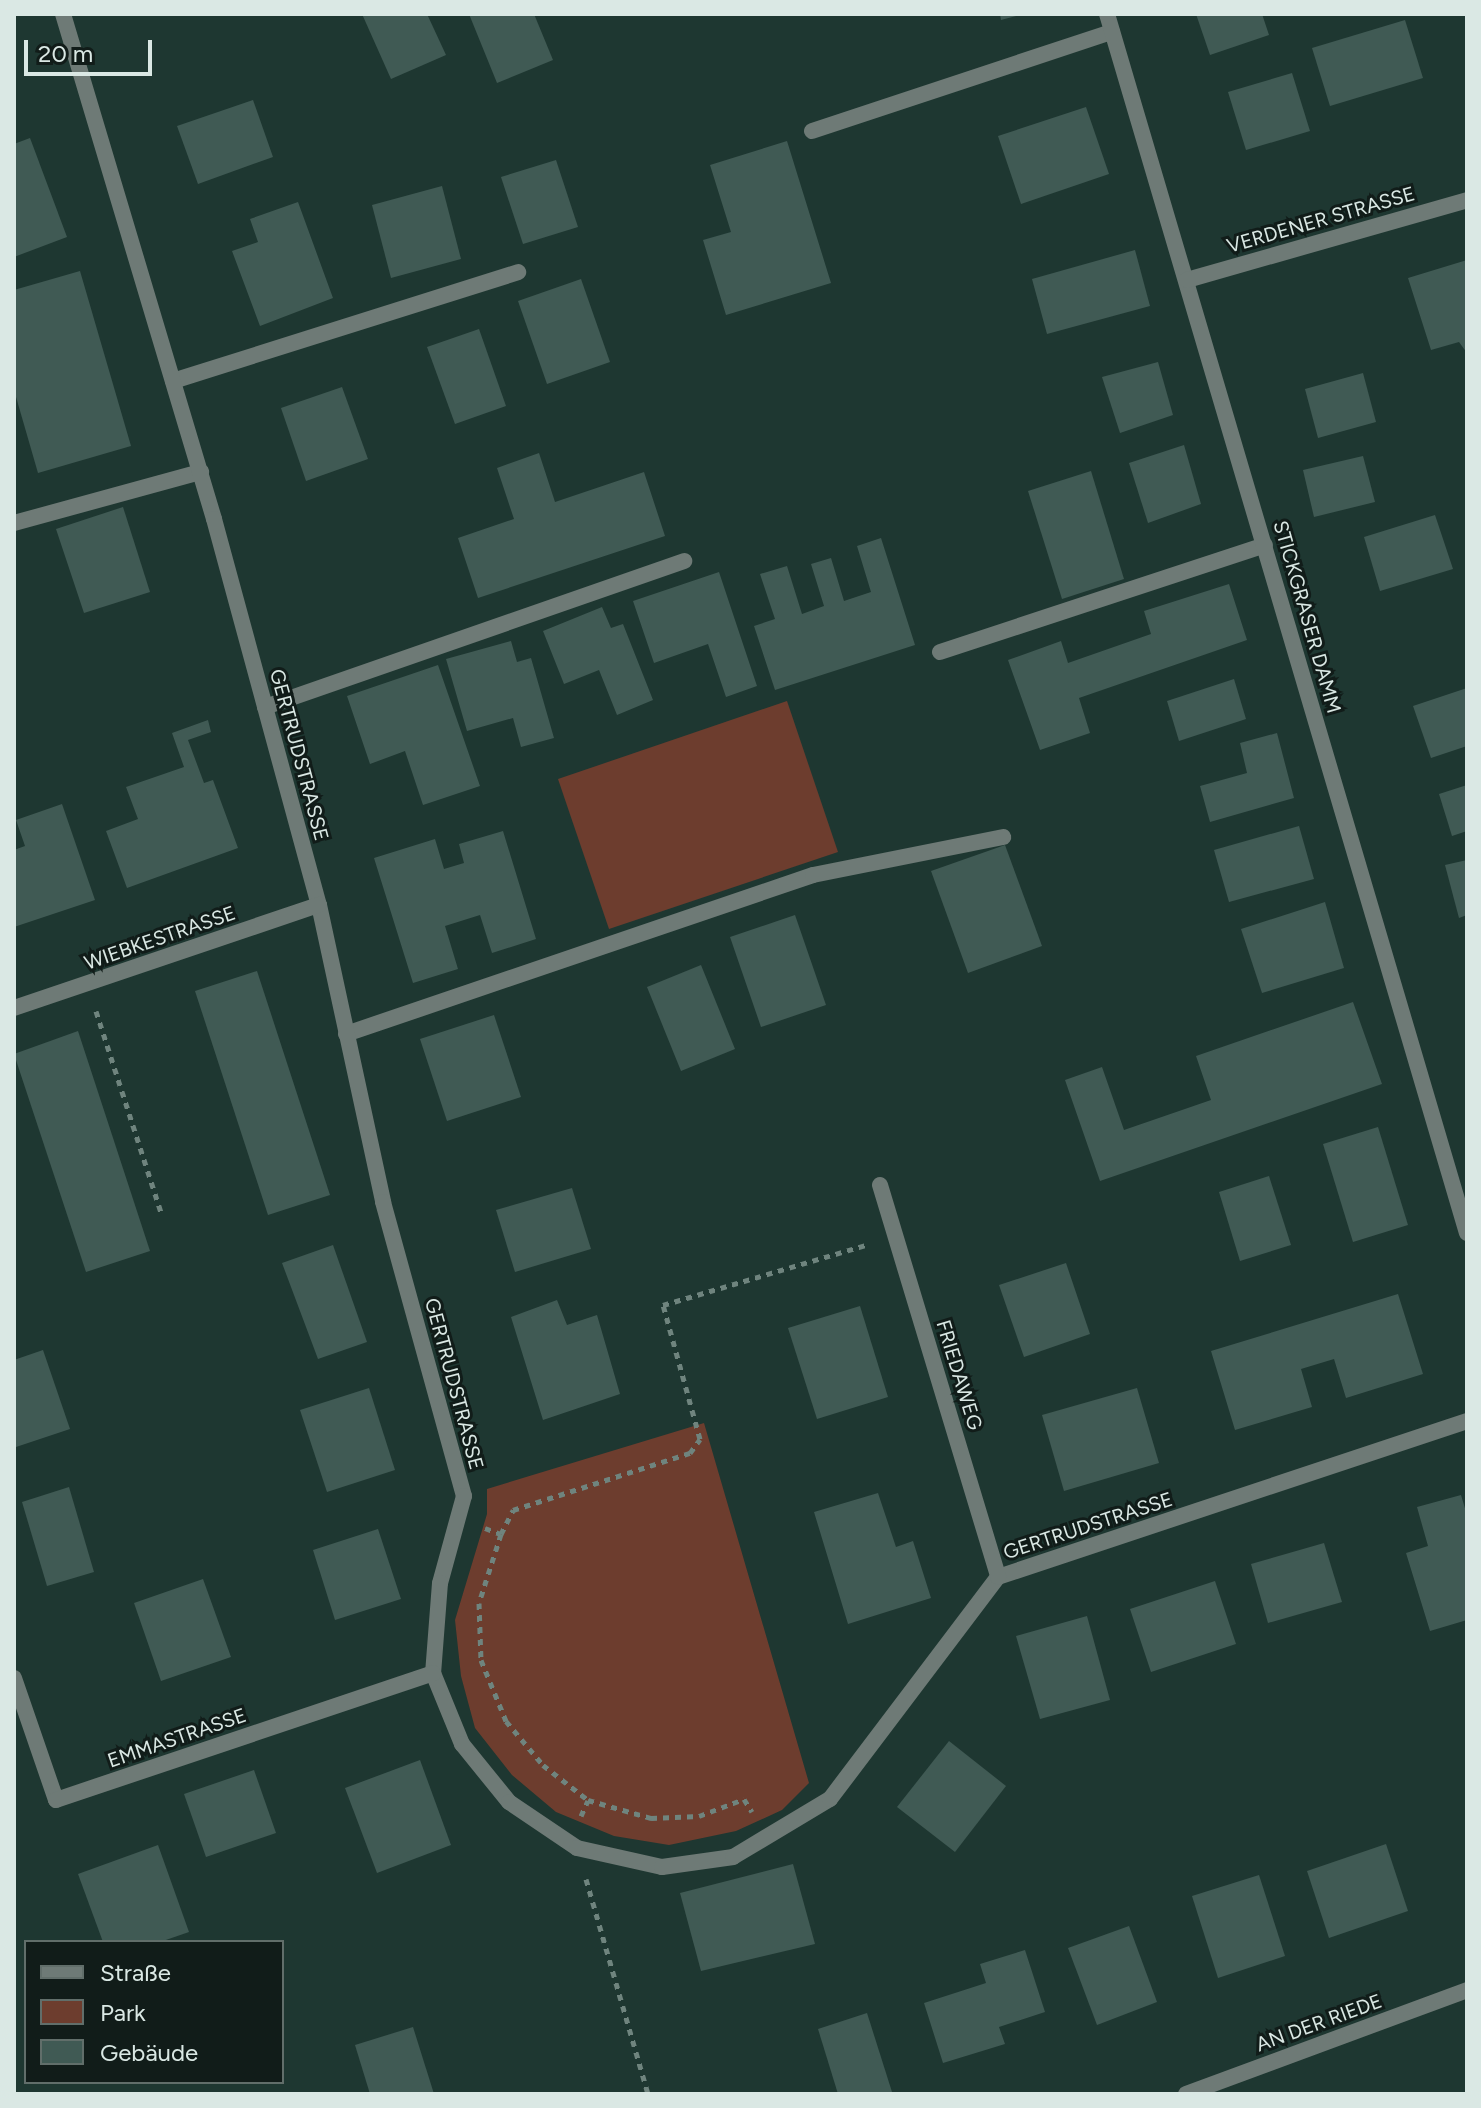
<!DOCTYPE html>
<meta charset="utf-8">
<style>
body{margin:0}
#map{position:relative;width:1481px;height:2108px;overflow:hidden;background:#1e3731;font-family:Figtree,sans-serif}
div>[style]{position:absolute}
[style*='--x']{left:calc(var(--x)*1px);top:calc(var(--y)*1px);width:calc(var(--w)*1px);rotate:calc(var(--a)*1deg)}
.green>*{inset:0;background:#6d3d2e}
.building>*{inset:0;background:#405a54}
.path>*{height:5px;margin-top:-2.5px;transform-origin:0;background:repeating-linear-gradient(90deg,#6f847e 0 6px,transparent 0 12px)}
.lane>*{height:16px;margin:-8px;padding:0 8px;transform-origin:8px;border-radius:8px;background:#6e7a76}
.street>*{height:16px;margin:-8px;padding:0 8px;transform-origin:8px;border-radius:8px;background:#6e7a76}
span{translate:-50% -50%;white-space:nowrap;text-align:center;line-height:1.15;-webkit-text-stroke:6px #111c19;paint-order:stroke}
.street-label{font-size:20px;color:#dae8e4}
.frame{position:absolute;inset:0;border:16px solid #dae8e4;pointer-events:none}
.legend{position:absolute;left:24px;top:1940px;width:260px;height:144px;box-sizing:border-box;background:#111c19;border:2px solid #616e6a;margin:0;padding:10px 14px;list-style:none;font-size:24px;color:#dae8e4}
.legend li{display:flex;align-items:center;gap:16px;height:40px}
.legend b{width:40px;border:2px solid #616e6a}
.scale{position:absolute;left:24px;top:40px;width:128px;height:36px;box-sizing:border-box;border:4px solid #dae8e4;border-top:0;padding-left:10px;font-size:24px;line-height:28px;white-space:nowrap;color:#dae8e4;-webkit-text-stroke:6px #111c19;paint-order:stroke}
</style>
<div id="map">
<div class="green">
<div style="clip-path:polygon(787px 701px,838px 852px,609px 929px,558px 779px)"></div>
<div style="clip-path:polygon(704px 1423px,809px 1783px,782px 1810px,736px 1831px,669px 1845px,614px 1836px,556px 1812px,512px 1775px,475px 1728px,461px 1676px,455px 1620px,487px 1514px,487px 1489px)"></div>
</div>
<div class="building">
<div style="clip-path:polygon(362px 14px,427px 14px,446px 55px,391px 79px)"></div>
<div style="clip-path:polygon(469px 14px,534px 14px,553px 60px,497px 83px)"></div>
<div style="clip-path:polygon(1000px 14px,1020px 14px,1020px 15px,1001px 20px)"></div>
<div style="clip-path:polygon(1196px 14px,1262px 14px,1269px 35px,1210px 55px)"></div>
<div style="clip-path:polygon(1405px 20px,1423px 78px,1330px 106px,1312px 48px)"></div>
<div style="clip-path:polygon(1292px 73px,1310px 131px,1246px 150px,1228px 92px)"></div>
<div style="clip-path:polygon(253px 100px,273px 157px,198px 184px,177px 126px)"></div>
<div style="clip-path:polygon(1086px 107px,1109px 174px,1021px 204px,998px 136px)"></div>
<div style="clip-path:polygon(30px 138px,67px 237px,14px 257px,14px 144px)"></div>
<div style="clip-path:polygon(787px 141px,831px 283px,726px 315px,703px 240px,731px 232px,710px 165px)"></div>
<div style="clip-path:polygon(556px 160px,578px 227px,523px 244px,501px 177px)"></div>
<div style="clip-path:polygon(442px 186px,461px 259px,391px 278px,372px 205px)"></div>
<div style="clip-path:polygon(298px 202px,333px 298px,260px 326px,232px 251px,258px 242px,250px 219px)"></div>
<div style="clip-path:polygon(1135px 250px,1150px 306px,1047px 334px,1032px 279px)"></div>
<div style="clip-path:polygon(1467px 260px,1467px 353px,1459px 342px,1431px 350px,1408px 278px)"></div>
<div style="clip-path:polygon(80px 271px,131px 446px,38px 473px,14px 390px,14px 290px)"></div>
<div style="clip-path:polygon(581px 279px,610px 362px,547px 384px,518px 301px)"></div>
<div style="clip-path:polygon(479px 329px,506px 406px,455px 424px,427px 347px)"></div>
<div style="clip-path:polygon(1158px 362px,1173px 415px,1120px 433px,1102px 377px)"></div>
<div style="clip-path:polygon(1363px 373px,1376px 422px,1318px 438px,1305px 389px)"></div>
<div style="clip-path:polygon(342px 387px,368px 459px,306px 481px,281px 408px)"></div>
<div style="clip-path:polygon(1184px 445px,1201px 504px,1148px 523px,1129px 463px)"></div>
<div style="clip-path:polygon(539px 453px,555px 502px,644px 472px,665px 536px,478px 598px,458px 538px,514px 519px,497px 468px)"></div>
<div style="clip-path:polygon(1363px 456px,1375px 502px,1314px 517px,1303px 470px)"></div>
<div style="clip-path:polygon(1091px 471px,1124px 579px,1062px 599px,1028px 491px)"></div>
<div style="clip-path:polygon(123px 507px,150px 592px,84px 613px,56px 529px)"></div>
<div style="clip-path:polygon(1435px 515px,1453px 569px,1380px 591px,1364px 537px)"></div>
<div style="clip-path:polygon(881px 538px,915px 645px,775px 690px,754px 626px,775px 619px,760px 574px,787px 566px,802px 614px,824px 606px,811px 564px,831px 558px,844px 601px,871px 592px,857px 546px)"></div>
<div style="clip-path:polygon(719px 572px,757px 686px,726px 697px,708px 644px,654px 663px,633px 601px)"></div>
<div style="clip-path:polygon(1229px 584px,1247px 640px,1079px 698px,1090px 733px,1040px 750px,1008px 660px,1061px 641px,1068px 663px,1151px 634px,1144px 611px)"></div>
<div style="clip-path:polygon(602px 607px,611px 628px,623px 624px,653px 700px,617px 715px,599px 670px,564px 684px,543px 631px)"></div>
<div style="clip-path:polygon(511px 641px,517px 662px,531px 658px,554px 738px,521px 747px,513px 718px,467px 731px,446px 659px)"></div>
<div style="clip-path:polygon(438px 665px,480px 786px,423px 805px,405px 751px,370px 764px,347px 696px)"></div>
<div style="clip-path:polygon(1234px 679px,1246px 719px,1179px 741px,1167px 701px)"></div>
<div style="clip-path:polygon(1467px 688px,1467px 746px,1431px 758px,1413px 706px)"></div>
<div style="clip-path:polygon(208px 720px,211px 732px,188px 740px,204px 783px,213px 780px,238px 848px,127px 888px,106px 831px,138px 819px,126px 787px,184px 767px,172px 733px)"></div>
<div style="clip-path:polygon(1277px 733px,1294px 798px,1210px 822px,1200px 786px,1247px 773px,1240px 743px)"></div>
<div style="clip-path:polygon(1467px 785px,1467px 831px,1452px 836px,1439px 794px)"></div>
<div style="clip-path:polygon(62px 804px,95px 900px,14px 927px,14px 850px,25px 846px,16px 820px)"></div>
<div style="clip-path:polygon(1299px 826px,1314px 879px,1229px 902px,1214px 850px)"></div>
<div style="clip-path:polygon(503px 831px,536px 939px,492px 953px,480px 915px,445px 926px,458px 969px,413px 983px,374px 858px,435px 839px,444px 869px,464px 863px,459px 844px)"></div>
<div style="clip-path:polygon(1005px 845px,1042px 946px,968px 973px,931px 871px)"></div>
<div style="clip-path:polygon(1467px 860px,1467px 915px,1459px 918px,1445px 865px)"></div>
<div style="clip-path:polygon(1325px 902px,1344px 968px,1262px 993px,1241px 929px)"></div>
<div style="clip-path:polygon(795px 915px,826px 1005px,761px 1027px,730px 937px)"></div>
<div style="clip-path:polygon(701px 965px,735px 1049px,681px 1071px,647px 987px)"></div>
<div style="clip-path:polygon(257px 971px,330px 1195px,268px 1215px,195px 991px)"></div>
<div style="clip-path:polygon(1353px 1002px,1382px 1084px,1100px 1181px,1065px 1080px,1102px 1067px,1124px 1130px,1211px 1100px,1196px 1056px)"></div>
<div style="clip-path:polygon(494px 1015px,521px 1097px,447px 1121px,420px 1039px)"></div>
<div style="clip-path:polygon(78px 1031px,150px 1251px,86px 1272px,14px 1054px)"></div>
<div style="clip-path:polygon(1378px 1127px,1408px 1225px,1353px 1242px,1323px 1144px)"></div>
<div style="clip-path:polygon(1269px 1176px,1291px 1245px,1240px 1261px,1219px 1192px)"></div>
<div style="clip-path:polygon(572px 1188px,591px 1249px,515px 1272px,496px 1210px)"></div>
<div style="clip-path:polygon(333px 1245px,367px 1342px,318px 1359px,282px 1263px)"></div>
<div style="clip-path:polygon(1066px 1263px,1090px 1334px,1024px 1357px,999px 1285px)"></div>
<div style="clip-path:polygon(1398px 1294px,1423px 1374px,1346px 1398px,1334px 1359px,1301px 1369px,1312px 1407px,1235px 1430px,1211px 1351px)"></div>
<div style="clip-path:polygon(557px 1300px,567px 1325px,597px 1315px,620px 1394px,543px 1420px,511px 1317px)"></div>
<div style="clip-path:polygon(860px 1306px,888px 1397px,817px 1419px,788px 1328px)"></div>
<div style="clip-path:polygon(43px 1350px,70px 1429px,16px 1447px,14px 1360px)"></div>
<div style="clip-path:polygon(369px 1388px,395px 1470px,327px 1492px,300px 1410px)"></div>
<div style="clip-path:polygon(1137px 1388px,1159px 1463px,1064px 1491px,1042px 1415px)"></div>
<div style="clip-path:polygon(69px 1487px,94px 1572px,47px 1586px,22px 1502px)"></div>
<div style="clip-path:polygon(878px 1493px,896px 1547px,913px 1541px,931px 1598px,848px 1624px,814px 1512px)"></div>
<div style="clip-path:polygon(1461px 1495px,1467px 1515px,1467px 1620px,1430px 1631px,1406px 1553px,1428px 1546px,1417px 1507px)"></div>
<div style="clip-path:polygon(378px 1529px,401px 1599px,335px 1620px,313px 1550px)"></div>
<div style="clip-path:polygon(1324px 1543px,1342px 1602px,1268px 1623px,1251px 1564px)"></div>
<div style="clip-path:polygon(203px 1579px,231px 1657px,161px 1681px,134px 1603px)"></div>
<div style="clip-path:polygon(1215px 1581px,1236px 1644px,1151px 1672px,1130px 1609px)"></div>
<div style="clip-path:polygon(1087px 1616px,1110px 1700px,1040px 1719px,1016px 1636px)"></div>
<div style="clip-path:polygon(949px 1741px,1006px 1786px,955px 1852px,897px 1807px)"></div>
<div style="clip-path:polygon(420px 1760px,451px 1845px,377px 1873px,345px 1788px)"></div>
<div style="clip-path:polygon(254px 1770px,276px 1833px,206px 1857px,184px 1794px)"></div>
<div style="clip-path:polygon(1386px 1844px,1408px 1911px,1329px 1938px,1307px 1871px)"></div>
<div style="clip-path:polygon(158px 1845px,189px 1932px,160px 1942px,103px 1942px,78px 1874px)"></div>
<div style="clip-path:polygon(793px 1864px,815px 1944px,701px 1971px,680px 1893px)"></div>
<div style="clip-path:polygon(1259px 1875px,1285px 1956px,1218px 1978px,1192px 1896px)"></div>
<div style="clip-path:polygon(1129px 1926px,1157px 2002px,1097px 2025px,1068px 1948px)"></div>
<div style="clip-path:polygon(1025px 1950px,1045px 2012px,999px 2027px,1005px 2044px,943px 2063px,924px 2003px,986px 1983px,980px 1964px)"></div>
<div style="clip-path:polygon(867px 2013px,892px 2092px,838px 2094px,818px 2029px)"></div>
<div style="clip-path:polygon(413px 2027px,434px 2094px,370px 2094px,355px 2045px)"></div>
</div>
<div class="path">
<div style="--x:96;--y:1011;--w:214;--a:72.1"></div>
<div style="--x:485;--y:1528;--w:17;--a:21"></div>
<div style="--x:501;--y:1534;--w:27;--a:-63"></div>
<div style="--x:513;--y:1510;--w:186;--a:-17.9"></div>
<div style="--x:690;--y:1453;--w:17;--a:-54"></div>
<div style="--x:700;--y:1439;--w:139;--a:-105.4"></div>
<div style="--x:663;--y:1305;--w:212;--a:-16.5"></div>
<div style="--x:501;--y:1534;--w:72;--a:107.7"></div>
<div style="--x:479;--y:1603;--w:57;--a:88"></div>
<div style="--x:481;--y:1660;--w:66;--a:67.7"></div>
<div style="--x:506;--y:1721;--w:57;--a:49.9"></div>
<div style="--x:543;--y:1765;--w:57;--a:37.9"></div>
<div style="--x:581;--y:1816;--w:17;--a:-66"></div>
<div style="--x:588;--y:1800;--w:66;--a:15.9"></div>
<div style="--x:651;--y:1818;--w:48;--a:-2.4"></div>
<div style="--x:699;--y:1816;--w:48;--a:-20.7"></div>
<div style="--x:744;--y:1799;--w:15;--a:58"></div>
<div style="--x:586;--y:1879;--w:224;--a:73.9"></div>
</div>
<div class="lane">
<div style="--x:812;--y:131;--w:316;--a:-18.3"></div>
<div style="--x:173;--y:381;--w:362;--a:-17.5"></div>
<div style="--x:14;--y:523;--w:194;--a:-15.3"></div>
<div style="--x:940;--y:652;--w:342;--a:-18.2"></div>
<div style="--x:265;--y:707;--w:444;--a:-19.2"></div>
<div style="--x:346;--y:1034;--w:493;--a:-18.8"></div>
<div style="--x:813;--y:875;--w:194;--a:-11.3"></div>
</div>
<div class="street">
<div style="--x:63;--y:14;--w:527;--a:73.35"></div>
<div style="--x:214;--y:519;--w:400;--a:74.8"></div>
<div style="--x:319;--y:905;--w:304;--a:77.8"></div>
<div style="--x:383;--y:1202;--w:305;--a:74.6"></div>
<div style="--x:464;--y:1496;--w:90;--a:105.4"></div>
<div style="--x:440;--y:1583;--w:90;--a:94.4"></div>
<div style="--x:433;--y:1673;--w:77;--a:67.8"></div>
<div style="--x:462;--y:1744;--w:75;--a:51"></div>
<div style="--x:509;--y:1802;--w:82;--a:34.1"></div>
<div style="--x:577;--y:1848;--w:87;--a:12.6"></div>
<div style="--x:662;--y:1867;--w:72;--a:-8"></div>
<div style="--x:733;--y:1857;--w:113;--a:-30.9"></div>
<div style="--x:830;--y:1799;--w:278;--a:-52.9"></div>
<div style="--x:998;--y:1577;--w:494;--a:-18.4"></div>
<div style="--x:1107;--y:14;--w:1271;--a:73.55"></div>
<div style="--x:1187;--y:280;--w:291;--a:-15.9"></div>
<div style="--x:14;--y:1008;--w:322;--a:-18.7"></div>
<div style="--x:880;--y:1185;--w:409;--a:73.2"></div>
<div style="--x:14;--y:1678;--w:129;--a:71"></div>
<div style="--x:56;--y:1800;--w:398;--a:-18.6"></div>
<div style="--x:1186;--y:2094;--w:300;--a:-20.3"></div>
</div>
<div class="street-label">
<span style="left:1321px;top:220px;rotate:-16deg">VERDENER STRASSE</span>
<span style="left:1307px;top:617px;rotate:74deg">STICKGRASER DAMM</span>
<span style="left:299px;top:755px;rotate:75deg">GERTRUDSTRASSE</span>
<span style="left:160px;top:938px;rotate:-19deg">WIEBKESTRASSE</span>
<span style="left:959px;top:1375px;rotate:73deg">FRIEDAWEG</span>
<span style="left:454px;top:1384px;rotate:75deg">GERTRUDSTRASSE</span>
<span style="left:1088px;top:1526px;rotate:-18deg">GERTRUDSTRASSE</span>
<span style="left:177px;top:1738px;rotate:-19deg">EMMASTRASSE</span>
<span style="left:1319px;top:2023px;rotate:-20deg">AN DER RIEDE</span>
</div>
<div class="frame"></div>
<ul class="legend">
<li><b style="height:10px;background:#6e7a76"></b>Straße</li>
<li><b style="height:22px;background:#6d3d2e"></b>Park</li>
<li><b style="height:22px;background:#405a54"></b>Gebäude</li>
</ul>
<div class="scale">20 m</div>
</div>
